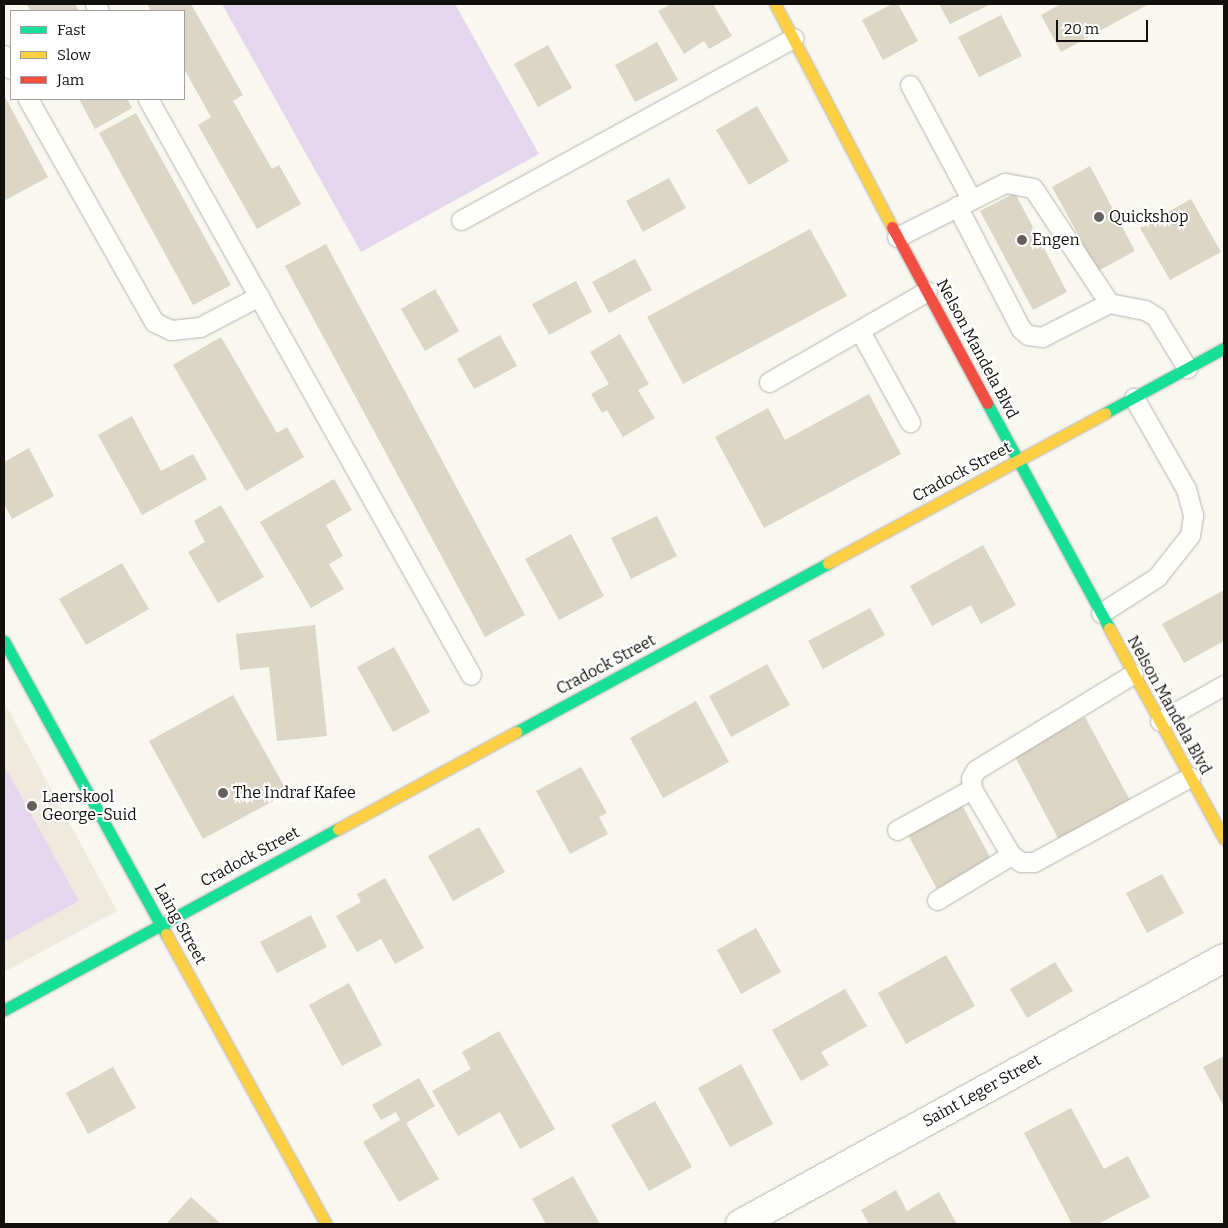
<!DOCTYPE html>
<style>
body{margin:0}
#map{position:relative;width:1228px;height:1228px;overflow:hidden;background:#f8f7f0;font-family:Bitter,serif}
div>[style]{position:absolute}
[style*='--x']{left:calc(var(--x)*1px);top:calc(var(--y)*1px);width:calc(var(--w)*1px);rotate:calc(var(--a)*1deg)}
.built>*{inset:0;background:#eeeadd}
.green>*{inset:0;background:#e4d7ed}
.building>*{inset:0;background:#dbd6c5}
.roads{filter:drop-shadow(0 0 1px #b5b4af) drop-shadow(0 0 1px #b5b4af)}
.lane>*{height:19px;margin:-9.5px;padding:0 9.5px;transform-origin:9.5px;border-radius:9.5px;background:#fefefd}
.street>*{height:28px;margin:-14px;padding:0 14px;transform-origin:14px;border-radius:14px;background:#fefefd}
.fast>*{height:11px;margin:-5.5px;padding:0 5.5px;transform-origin:5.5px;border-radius:5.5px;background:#16e098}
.slow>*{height:11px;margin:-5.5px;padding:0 5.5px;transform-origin:5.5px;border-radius:5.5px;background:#ffcf43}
.jam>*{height:11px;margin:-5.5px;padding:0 5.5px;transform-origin:5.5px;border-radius:5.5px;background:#f24e42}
.dots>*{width:14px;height:14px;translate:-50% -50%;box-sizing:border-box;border:2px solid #fff;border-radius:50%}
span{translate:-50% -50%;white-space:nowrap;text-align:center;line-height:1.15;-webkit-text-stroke:4px #fff;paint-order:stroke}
.poi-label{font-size:16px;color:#11100c}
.left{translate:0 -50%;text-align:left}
.street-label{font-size:16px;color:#11100c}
.frame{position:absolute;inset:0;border:5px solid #11100c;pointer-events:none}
.legend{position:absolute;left:10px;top:10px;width:175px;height:90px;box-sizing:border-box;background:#fff;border:1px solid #a09f9e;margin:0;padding:6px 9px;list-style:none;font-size:15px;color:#11100c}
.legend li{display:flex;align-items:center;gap:10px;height:25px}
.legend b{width:25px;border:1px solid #a09f9e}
.scale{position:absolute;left:1056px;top:20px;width:92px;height:22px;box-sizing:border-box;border:2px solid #11100c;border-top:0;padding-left:6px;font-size:15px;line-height:18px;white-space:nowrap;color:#11100c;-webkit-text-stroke:4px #fff;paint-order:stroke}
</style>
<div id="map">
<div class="built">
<div style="clip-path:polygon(4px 702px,117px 911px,4px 972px)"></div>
</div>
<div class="green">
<div style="clip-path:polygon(222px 4px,455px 4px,539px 154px,361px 252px)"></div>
<div style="clip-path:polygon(4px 765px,79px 901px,4px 942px)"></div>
</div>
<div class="building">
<div style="clip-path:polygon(26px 4px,75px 4px,79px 11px,31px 11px)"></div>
<div style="clip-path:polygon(147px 4px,191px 4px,243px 95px,233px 101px,272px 169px,279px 165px,301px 204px,257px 229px,198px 125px,211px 117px,184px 69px,184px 11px,151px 11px)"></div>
<div style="clip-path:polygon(671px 4px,713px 4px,732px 36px,709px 49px,704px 41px,684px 54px,658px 11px)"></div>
<div style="clip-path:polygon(892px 4px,898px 4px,918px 41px,883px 60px,862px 20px)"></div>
<div style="clip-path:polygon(939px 4px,991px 4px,950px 24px)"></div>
<div style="clip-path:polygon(1061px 4px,1149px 4px,1061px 52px,1041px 15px)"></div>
<div style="clip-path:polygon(1001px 15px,1022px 56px,979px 77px,958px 37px)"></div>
<div style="clip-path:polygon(657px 42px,678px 80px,635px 102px,615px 65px)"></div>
<div style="clip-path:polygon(548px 45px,572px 88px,538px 107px,514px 64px)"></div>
<div style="clip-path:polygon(4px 95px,48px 177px,4px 201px)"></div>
<div style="clip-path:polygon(79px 99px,127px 99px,132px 108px,95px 129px)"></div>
<div style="clip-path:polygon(757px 106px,789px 161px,749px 185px,716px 130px)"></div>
<div style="clip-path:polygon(136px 113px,231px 285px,193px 305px,99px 133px)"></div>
<div style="clip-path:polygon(1090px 166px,1135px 251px,1098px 271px,1052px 187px)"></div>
<div style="clip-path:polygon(669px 178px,686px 208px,643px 232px,626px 201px)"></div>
<div style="clip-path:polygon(1015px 193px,1067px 292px,1033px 310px,980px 211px)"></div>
<div style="clip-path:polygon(1191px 199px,1221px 252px,1170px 280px,1140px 228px)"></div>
<div style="clip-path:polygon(810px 229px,847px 296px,683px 384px,647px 317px)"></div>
<div style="clip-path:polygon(326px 244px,525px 615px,485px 637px,285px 266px)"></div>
<div style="clip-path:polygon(635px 259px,652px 290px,609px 313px,592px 282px)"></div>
<div style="clip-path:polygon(576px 281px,592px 312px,549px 335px,532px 304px)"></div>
<div style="clip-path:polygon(435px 289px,459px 331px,425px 351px,401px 309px)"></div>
<div style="clip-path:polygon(620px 334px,649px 384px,638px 390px,655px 418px,623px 437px,607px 410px,602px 413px,591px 394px,609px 384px,590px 352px)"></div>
<div style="clip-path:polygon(500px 335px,517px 366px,474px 389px,457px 359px)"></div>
<div style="clip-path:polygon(221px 337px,277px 433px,287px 427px,304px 457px,246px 491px,173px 365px)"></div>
<div style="clip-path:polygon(869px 394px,901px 454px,764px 528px,715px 437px,768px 408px,785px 440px)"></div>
<div style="clip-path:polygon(132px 416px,161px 471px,193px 454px,207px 479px,142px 515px,98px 435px)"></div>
<div style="clip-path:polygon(29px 448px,54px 496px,12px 519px,4px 504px,4px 462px)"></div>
<div style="clip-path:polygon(334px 479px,352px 510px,326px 525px,343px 556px,329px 564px,344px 589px,311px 608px,260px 522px)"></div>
<div style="clip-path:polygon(221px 505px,264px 577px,218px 603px,188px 552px,205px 542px,194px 521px)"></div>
<div style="clip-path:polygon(657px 516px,677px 556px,631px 579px,611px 538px)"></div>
<div style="clip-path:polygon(571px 534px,604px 596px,559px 620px,525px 559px)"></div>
<div style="clip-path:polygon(983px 545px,1016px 605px,981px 624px,971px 605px,932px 626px,910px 586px)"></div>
<div style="clip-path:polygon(122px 563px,149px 609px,86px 645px,59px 599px)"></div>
<div style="clip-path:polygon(1224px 590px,1224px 641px,1184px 663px,1162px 624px)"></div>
<div style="clip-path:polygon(870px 608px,885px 635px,823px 669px,808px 641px)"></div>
<div style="clip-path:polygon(315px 625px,327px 736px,277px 741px,269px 667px,240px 670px,236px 634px)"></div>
<div style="clip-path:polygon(394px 647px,430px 712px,393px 732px,357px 667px)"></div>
<div style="clip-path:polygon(767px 664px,790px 705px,731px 737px,709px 696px)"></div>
<div style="clip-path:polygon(233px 695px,288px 793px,203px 839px,149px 741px)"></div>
<div style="clip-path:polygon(696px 701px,729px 762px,663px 798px,630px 738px)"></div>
<div style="clip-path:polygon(1085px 717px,1131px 802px,1059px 840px,1014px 755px)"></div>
<div style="clip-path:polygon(581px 767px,607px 813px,599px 817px,608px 834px,570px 854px,536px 791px)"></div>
<div style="clip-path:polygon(962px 805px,991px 859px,937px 889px,907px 833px)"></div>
<div style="clip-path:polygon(479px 827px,505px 872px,453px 901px,428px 856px)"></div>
<div style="clip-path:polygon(1162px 874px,1184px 913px,1147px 933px,1126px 893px)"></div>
<div style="clip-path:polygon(385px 878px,424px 948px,395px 964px,381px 939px,357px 952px,336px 916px,361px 902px,357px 894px)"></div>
<div style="clip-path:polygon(311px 915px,327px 947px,277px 973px,260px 942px)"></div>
<div style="clip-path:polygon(756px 928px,781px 972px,741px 994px,717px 950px)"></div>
<div style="clip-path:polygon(946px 955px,975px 1006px,906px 1044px,878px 993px)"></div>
<div style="clip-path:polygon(1055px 962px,1073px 991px,1027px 1018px,1010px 989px)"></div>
<div style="clip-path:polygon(349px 983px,382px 1045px,342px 1066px,309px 1005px)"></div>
<div style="clip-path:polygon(845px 989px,867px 1026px,821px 1052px,829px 1065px,801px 1081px,772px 1030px)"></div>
<div style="clip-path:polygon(499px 1031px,555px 1129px,520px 1149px,500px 1112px,458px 1136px,432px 1091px,471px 1069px,462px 1052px)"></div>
<div style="clip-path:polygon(1224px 1056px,1224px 1107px,1203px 1067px)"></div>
<div style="clip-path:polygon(741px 1064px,773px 1124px,730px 1147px,698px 1088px)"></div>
<div style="clip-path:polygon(113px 1067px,136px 1108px,88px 1134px,66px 1093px)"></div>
<div style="clip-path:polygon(419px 1078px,435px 1106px,406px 1123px,439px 1179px,399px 1202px,363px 1142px,400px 1120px,396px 1112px,381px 1120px,372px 1105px)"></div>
<div style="clip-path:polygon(655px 1101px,692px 1167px,649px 1191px,611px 1125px)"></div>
<div style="clip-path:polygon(1071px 1108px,1104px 1169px,1128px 1156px,1150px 1197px,1098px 1224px,1072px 1224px,1024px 1133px)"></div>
<div style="clip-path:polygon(573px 1176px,600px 1224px,546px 1224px,532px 1199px)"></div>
<div style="clip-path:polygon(896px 1190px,907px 1211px,939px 1192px,957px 1224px,869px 1224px,861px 1210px)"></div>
<div style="clip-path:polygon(191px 1197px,221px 1224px,166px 1224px)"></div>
</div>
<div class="roads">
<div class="lane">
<div style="--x:95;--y:4;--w:8;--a:60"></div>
<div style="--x:4;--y:55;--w:16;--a:63"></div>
<div style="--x:910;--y:85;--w:129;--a:61.8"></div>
<div style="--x:28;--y:99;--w:256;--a:60.5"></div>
<div style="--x:154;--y:322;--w:19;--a:25"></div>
<div style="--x:171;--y:330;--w:29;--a:-6"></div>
<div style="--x:200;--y:327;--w:67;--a:-27.7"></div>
<div style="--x:148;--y:99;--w:660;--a:60.72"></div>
<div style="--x:957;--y:206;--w:139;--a:62.5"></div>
<div style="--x:1021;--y:329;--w:9;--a:41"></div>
<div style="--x:1028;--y:335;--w:14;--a:8"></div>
<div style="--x:1042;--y:337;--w:75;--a:-26.9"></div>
<div style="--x:461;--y:220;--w:379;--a:-28.7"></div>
<div style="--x:897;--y:237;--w:121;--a:-26.6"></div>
<div style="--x:1005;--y:183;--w:28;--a:10"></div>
<div style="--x:1033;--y:188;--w:138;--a:56.5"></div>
<div style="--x:1109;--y:303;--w:37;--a:11"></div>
<div style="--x:1145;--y:310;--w:13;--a:32"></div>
<div style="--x:1156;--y:317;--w:60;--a:58.7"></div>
<div style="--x:860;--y:331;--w:104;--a:61.2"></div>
<div style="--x:769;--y:382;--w:182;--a:-29.9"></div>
<div style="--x:1101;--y:613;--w:67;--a:-32.7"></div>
<div style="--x:1157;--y:577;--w:53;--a:-51.8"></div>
<div style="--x:1190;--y:535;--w:20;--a:-81"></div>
<div style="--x:1193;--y:515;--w:27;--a:-105"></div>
<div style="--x:1186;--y:489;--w:105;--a:-119.7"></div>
<div style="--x:1133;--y:674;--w:184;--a:148.6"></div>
<div style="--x:976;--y:770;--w:9;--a:122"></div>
<div style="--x:971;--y:778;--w:11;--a:85"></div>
<div style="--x:972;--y:789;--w:77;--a:59.4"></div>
<div style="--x:1011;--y:855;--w:12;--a:35"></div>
<div style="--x:1021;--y:862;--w:13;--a:0"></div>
<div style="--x:1034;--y:862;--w:178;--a:-28.6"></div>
<div style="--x:1160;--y:721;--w:73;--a:-29.4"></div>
<div style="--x:897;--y:830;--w:85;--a:-28.7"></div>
<div style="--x:937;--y:900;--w:87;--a:-31.3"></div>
</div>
<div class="street">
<div style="--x:740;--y:1224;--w:552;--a:-28.79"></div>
</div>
<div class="fast">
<div style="--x:987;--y:403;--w:256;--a:61.5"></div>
<div style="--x:1105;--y:413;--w:136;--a:-28.6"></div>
<div style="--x:4;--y:641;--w:335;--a:61.1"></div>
<div style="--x:516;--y:732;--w:355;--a:-28.4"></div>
<div style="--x:4;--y:1010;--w:380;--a:-28.5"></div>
</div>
<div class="slow">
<div style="--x:775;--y:4;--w:252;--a:62.3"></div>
<div style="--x:828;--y:563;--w:315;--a:-28.4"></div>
<div style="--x:1109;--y:628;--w:240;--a:61.4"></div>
<div style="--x:338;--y:829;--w:203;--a:-28.6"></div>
<div style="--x:166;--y:934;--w:331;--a:61.1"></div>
</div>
<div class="jam">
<div style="--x:892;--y:227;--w:200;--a:61.6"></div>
</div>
</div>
<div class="dots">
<div style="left:1099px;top:217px;background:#62615c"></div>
<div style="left:1022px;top:240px;background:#62615c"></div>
<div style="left:223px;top:793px;background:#62615c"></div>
<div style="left:32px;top:806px;background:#62615c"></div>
</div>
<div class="poi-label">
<span class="left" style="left:1109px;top:217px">Quickshop</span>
<span class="left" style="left:1032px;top:240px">Engen</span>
<span class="left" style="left:233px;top:793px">The Indraf Kafee</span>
<span class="left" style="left:42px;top:806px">Laerskool<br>George-Suid</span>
</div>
<div class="street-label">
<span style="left:977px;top:349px;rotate:62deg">Nelson Mandela Blvd</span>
<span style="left:962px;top:472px;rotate:-28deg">Cradock Street</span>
<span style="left:606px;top:665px;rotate:-28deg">Cradock Street</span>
<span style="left:1169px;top:705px;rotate:61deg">Nelson Mandela Blvd</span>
<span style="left:250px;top:857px;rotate:-28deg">Cradock Street</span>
<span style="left:180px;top:924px;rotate:61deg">Laing Street</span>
<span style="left:982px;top:1091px;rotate:-29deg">Saint Leger Street</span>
</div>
<div class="frame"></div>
<ul class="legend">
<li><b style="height:6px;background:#16e098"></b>Fast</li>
<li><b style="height:6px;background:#ffcf43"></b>Slow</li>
<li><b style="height:6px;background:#f24e42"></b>Jam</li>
</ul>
<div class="scale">20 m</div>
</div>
